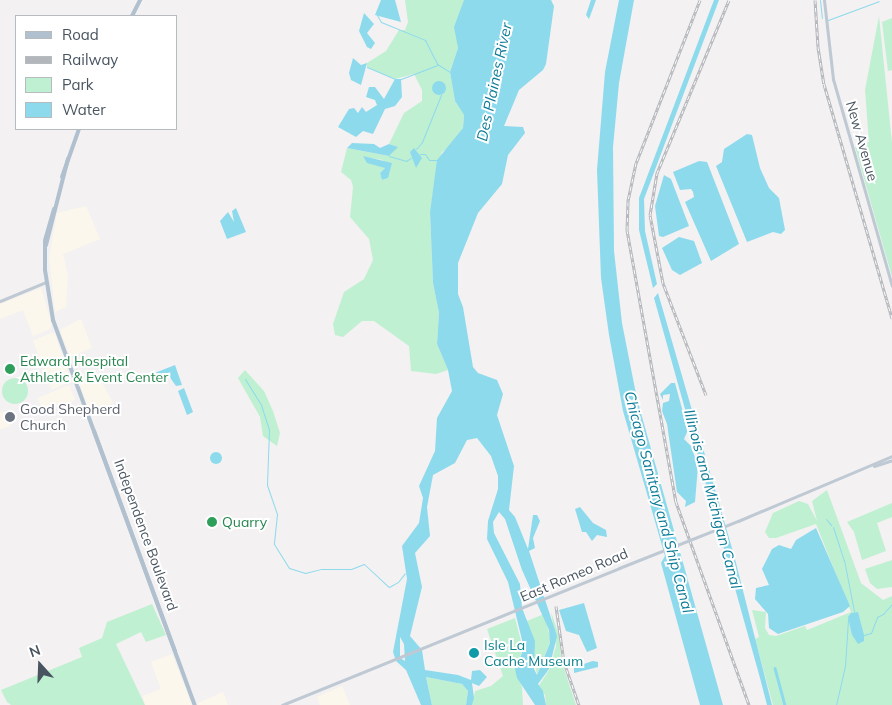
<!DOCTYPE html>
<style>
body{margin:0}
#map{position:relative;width:892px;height:705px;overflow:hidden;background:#f3f1f1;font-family:Mulish,sans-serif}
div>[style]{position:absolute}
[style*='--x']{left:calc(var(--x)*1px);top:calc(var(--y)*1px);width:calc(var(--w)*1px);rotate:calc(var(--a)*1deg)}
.commercial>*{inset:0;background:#fcf7ec}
.green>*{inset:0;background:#c0f0d2}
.round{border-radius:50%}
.water>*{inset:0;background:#8ddaed}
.stream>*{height:1px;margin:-0.5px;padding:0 0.5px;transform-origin:0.5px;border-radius:0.5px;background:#8ddaed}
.canal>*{height:2.5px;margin:-1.25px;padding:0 1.25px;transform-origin:1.25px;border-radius:1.25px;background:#8ddaed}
.secondary>*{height:3px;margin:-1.5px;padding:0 1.5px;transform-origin:1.5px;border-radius:1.5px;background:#bfc9d4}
.primary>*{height:4px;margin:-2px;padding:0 2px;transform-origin:2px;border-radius:2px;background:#b1c0cf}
.rail>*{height:3px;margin-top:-1.5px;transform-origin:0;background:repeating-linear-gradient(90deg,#fff 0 4px,#b3b6bb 0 8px);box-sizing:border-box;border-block:1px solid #b3b6bb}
.secondary-bridge>*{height:3px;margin:-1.5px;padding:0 1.5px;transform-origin:1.5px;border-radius:1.5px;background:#bfc9d4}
.dots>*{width:14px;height:14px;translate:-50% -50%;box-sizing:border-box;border:2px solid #fff;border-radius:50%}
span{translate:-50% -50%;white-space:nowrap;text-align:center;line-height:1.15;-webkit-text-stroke:4px #fff;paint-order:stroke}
.street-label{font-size:14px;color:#48545f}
.leisure-label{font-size:14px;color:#27864d}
.left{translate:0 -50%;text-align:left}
.worship-label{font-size:14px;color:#5b616d}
.culture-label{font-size:14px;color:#0d838f}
.water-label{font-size:15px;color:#0c7b97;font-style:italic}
.legend{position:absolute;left:15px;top:15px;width:162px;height:115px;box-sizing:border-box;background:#fff;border:1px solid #b6bbbf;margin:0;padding:6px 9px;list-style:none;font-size:15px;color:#48545f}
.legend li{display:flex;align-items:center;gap:10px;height:25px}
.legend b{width:25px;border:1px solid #b6bbbf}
.north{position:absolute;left:15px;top:640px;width:50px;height:50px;-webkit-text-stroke:4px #fff;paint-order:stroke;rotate:340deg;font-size:14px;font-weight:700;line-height:20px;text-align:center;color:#48545f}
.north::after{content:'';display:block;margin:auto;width:18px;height:22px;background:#48545f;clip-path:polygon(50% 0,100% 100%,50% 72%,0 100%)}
</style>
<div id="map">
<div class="commercial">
<div style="clip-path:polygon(86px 206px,100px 239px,63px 254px,68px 276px,66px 307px,55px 312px,49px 258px,57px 213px)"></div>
<div style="clip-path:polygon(41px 288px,52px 325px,50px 329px,33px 336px,23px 310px,0 319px,0 304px)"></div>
<div style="clip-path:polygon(81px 319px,92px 348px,70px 357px,60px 330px)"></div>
<div style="clip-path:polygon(51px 333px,55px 334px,71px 381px,52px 390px,33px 341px)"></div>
<div style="clip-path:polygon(97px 373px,113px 403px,89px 411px,78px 380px)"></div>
<div style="clip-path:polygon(69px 385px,75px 400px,43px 412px,38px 398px)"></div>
<div style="clip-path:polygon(4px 411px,10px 426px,0 430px,0 413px)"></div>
<div style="clip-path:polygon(172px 654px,192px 705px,145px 705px,143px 696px,161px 689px,151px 662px)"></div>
<div style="clip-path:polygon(342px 686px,350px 705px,320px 705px,317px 697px)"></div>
<div style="clip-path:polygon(223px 692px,228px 705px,198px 705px,198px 703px)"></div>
</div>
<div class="green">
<div style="clip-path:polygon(evenodd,405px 0,464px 0,458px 25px,458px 48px,450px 72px,455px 101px,464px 115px,463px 128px,450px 147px,442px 152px,438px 162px,430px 212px,433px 283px,439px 313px,437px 344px,448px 370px,436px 374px,411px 371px,409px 346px,374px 321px,362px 321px,343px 337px,335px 335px,333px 324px,344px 292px,364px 279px,373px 260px,369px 239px,350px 217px,353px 187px,351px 180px,341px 172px,347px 148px,389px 156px,397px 147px,389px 144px,404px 113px,422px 101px,422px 90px,414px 74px,395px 79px,367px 67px,367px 63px,386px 51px,399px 30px,405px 30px,408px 22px,405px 0,363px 157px,383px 160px,388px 178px,382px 180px,380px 173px,385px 168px,363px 157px)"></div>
<div style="clip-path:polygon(879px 16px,892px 143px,892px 277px,855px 147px,869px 142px,865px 90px)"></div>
<div style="clip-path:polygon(892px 18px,892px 70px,888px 71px,882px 22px)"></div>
<div style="clip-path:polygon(245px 370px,264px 391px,273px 411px,280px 433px,277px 446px,263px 436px,260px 417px,238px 378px)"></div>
<div class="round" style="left:2px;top:378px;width:26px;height:26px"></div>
<div style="clip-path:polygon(827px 490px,861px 583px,883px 600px,892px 596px,892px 705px,773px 705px,755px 639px,759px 637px,752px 610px,766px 612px,765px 628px,769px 635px,776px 636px,805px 626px,807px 630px,851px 612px,816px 524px,776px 538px,769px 538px,765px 532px,773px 513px,799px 501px,808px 504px,817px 521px,812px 501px)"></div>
<div style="clip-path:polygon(892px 503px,892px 517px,877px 523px,886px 551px,862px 560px,854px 532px,847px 522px)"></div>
<div style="clip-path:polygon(892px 560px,892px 587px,877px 589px,870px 583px,865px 569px)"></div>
<div style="clip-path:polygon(152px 604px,166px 635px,146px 642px,141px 632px,116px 644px,145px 705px,11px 705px,7px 702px,1px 690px,82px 657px,79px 648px,102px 638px,107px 622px)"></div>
<div style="clip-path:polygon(551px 612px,560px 638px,561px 660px,576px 705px,546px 705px,545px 695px,538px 687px,549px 670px,556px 646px)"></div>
<div style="clip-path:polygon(544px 614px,551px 640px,537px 675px,527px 621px)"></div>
<div style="clip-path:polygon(515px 618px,523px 649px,515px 669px,522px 687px,523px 705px,472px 705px,475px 691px,491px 686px,503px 676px,487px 629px)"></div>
<div style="clip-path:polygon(426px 677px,462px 684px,468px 691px,466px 705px,432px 705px)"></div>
</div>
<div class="water">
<div style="clip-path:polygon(381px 0,395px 0,401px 22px,375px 15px)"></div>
<div style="clip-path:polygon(evenodd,464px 0,551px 0,554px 6px,546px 64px,543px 70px,519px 90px,504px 126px,523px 127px,525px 133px,508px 155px,502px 184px,478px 213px,458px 263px,458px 294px,463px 307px,473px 367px,478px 373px,497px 380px,503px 394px,497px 415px,514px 466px,509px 510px,515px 517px,528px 549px,533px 515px,537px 515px,540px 521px,533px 538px,535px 548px,529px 551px,557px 636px,549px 669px,538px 684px,543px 691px,546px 705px,535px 705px,517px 678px,515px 669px,522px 653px,522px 640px,508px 582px,487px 539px,488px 521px,498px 489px,498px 476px,491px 456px,477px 438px,467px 440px,455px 463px,433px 475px,427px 507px,430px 536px,415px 553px,422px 587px,410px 636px,422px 650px,425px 670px,458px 675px,471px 680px,472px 671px,480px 670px,487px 677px,479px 686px,472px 683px,474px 698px,472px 705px,466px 705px,468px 691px,462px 684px,426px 677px,432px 705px,421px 705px,406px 670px,396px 661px,393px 652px,407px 579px,402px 546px,419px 523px,423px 498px,419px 486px,435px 451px,437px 418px,452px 391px,448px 370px,437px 344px,439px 313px,433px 283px,430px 212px,437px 160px,463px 128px,464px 115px,455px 101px,450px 72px,458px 48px,454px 27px,464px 0,499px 512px,505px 519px,522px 570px,549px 630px,550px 643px,537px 675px,534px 669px,535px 641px,522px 608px,520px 584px,494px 533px,493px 522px,499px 512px,464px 0,400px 637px,404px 644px,405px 661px,400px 658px,400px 637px)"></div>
<div style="clip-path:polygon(591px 0,596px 0,589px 19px,586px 15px)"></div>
<div style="clip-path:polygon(619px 0,634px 0,619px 83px,613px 147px,614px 251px,622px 323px,637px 399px,723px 705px,700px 705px,661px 563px,665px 556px,623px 411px,609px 335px,601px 278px,597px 170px,605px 72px)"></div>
<div style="clip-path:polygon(714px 0,719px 0,644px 199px,645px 231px,657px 284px,653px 288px,639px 230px,639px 198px)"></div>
<div style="clip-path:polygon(364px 13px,374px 24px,367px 33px,375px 43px,371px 49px,367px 47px,359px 31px)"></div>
<div style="clip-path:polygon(353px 58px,361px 65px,367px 63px,361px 85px,351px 80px,349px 73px)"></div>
<div style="clip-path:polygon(395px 79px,401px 79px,402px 97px,395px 106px,385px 109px,373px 134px,363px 131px,356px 137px,338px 127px,349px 109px,354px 108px,358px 113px,362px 107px,366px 112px,377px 105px,375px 100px,366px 97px,369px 87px,375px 87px,384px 99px)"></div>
<div class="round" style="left:432px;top:81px;width:14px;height:14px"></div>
<div style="clip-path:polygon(747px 134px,752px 135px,760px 168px,769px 188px,779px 198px,785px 230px,781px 234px,773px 232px,747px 242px,716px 166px,722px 162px,724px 149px)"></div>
<div style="clip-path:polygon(352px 143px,374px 144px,380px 148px,389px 144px,398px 147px,389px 156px,347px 148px)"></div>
<div style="clip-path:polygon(414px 148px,422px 158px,416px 168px,410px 152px)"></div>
<div style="clip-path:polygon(363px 156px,392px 163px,388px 178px,382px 180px,380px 173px,385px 168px,367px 163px)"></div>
<div style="clip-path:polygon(699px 161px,707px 162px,709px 167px,739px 244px,711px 261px,685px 202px,694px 197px,693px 192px,691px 189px,680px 190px,673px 172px)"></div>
<div style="clip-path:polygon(664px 175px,671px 179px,689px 226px,663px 237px,659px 236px,655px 206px)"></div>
<div style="clip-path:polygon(236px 208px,246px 232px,227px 239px,220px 221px,228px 212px,234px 222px,232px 211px)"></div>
<div style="clip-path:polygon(679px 237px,694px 241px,702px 263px,680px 275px,672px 270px,662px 248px)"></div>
<div style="clip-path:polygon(658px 293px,734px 555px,772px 705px,767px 705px,760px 678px,654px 298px)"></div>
<div style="clip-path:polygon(175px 365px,182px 385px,176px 386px,169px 376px,146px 383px,147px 376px)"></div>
<div style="clip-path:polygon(671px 383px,675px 383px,688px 430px,684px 439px,691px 446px,698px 466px,695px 502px,685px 507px,686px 501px,677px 492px,667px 424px,662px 411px,663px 403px,669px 401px,670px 394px,663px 395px,663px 400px,660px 394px)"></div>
<div style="clip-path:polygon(184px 388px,193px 412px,187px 415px,178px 391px)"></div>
<div class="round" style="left:210px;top:452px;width:12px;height:12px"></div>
<div style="clip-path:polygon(580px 507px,593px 523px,606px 530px,607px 537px,597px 535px,592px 541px,586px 532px,582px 532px,575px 509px)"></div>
<div style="clip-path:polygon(816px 528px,850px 606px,843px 612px,778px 634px,769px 628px,768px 614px,755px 599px,756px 588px,769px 585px,762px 569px,772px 549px,779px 545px,791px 549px,796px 540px)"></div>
<div style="clip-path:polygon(584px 603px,597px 648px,587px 652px,579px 635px,566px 631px,559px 610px)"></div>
<div style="clip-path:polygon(858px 612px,864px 635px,864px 641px,858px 644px,852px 635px,848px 617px,851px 613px)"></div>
<div style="clip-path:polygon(593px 661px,598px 662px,598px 667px,574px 673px,574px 667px)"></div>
</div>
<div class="stream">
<div style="--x:820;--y:0;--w:18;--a:84"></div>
<div style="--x:377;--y:15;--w:8;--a:60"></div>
<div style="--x:381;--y:22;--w:48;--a:22.2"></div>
<div style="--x:425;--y:40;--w:27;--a:63"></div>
<div style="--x:437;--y:64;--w:15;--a:32"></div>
<div style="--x:828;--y:20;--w:54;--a:-20.4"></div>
<div style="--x:367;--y:67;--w:30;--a:23"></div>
<div style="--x:401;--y:79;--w:39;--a:-21"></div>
<div style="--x:416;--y:149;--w:9;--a:-49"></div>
<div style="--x:422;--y:142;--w:51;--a:-68"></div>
<div style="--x:420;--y:154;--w:5;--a:0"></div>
<div style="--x:425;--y:154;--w:7;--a:56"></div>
<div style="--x:429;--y:160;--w:8;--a:0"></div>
<div style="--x:389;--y:156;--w:18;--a:16"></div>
<div style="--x:406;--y:161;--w:6;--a:-31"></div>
<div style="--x:245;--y:379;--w:31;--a:58"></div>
<div style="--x:261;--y:405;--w:26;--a:72"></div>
<div style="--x:269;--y:430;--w:55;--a:92.1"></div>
<div style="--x:267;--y:485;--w:31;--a:71"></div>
<div style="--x:277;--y:514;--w:30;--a:96"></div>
<div style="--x:274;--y:544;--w:28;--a:58"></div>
<div style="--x:289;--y:568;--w:17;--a:17"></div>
<div style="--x:305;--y:573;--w:16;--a:-14"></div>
<div style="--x:321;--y:569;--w:30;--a:0"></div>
<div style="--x:351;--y:569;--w:14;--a:-21"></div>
<div style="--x:364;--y:564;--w:34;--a:43"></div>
<div style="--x:389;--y:587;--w:10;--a:-29"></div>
<div style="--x:398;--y:582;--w:11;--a:-52"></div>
<div style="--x:826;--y:519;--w:8;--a:50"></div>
<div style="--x:833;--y:527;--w:35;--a:72"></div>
<div style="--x:844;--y:560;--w:52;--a:78.9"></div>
<div style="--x:864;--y:635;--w:7;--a:-16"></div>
<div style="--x:871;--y:633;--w:17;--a:-69"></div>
<div style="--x:877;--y:617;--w:7;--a:-27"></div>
<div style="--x:883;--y:614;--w:13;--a:-48"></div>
<div style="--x:836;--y:705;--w:40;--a:-77"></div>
<div style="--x:845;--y:666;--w:47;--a:-86.3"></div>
</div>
<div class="canal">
<div style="--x:775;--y:668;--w:38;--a:75"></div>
</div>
<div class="secondary">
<div style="--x:824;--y:0;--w:80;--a:83.5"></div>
<div style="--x:833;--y:79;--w:215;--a:74.1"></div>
<div style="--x:0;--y:301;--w:50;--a:-22.4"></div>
<div style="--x:874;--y:466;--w:19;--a:-18"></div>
<div style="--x:738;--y:521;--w:167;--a:-22.9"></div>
<div style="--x:282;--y:705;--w:364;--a:-22.1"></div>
</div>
<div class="primary">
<div style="--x:132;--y:16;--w:18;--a:-63"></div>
<div style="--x:62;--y:177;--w:51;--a:-70.5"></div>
<div style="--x:54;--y:209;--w:33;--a:106"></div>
<div style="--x:45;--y:241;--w:29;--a:90"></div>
<div style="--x:45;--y:270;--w:51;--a:80.9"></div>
<div style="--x:53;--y:320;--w:410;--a:69.8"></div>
<div style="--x:46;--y:245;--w:89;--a:-75.7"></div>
<div style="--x:94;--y:431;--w:234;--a:69.8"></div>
</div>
<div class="rail">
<div style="--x:700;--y:0;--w:175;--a:111.4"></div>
<div style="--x:636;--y:163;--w:40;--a:102"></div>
<div style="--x:628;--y:202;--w:28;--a:92"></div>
<div style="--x:627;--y:230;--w:276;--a:79.8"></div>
<div style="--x:676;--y:502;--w:216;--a:70.2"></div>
<div style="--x:815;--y:0;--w:47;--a:86.3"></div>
<div style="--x:818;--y:47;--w:37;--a:81"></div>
<div style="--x:824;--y:84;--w:244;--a:73.8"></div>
<div style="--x:706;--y:395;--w:120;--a:-111"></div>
<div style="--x:663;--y:283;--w:69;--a:-100.8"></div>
<div style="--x:650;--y:215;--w:43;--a:-80.5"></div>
<div style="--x:657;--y:173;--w:187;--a:-67.4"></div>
<div style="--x:556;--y:606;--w:57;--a:81.9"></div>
<div style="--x:564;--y:662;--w:46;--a:70.8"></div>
</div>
<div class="secondary-bridge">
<div style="--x:619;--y:568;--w:128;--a:-21.6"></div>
</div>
<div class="dots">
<div style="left:10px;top:369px;background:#2e9e5b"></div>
<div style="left:10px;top:417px;background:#6b7280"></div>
<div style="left:212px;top:522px;background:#2e9e5b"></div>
<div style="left:474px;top:653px;background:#0f9aa8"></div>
</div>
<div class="street-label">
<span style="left:862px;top:141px;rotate:74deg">New Avenue</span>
<span style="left:146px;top:535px;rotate:70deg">Independence Boulevard</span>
<span style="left:574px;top:575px;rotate:-23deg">East Romeo Road</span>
</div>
<div class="leisure-label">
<span class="left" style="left:20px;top:369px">Edward Hospital<br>Athletic &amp; Event Center</span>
<span class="left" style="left:222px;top:522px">Quarry</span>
</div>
<div class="worship-label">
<span class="left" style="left:20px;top:417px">Good Shepherd<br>Church</span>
</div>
<div class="culture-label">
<span class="left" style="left:484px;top:653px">Isle La<br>Cache Museum</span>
</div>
<div class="water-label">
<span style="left:494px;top:82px;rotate:-78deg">Des Plaines River</span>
<span style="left:713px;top:499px;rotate:75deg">Illinois and Michigan Canal</span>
<span style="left:659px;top:502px;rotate:75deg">Chicago Sanitary and Ship Canal</span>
</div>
<ul class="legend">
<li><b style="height:6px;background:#b1c0cf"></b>Road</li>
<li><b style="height:6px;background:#b3b6bb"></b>Railway</li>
<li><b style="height:14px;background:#c0f0d2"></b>Park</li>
<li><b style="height:14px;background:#8ddaed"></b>Water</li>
</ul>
<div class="north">N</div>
</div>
